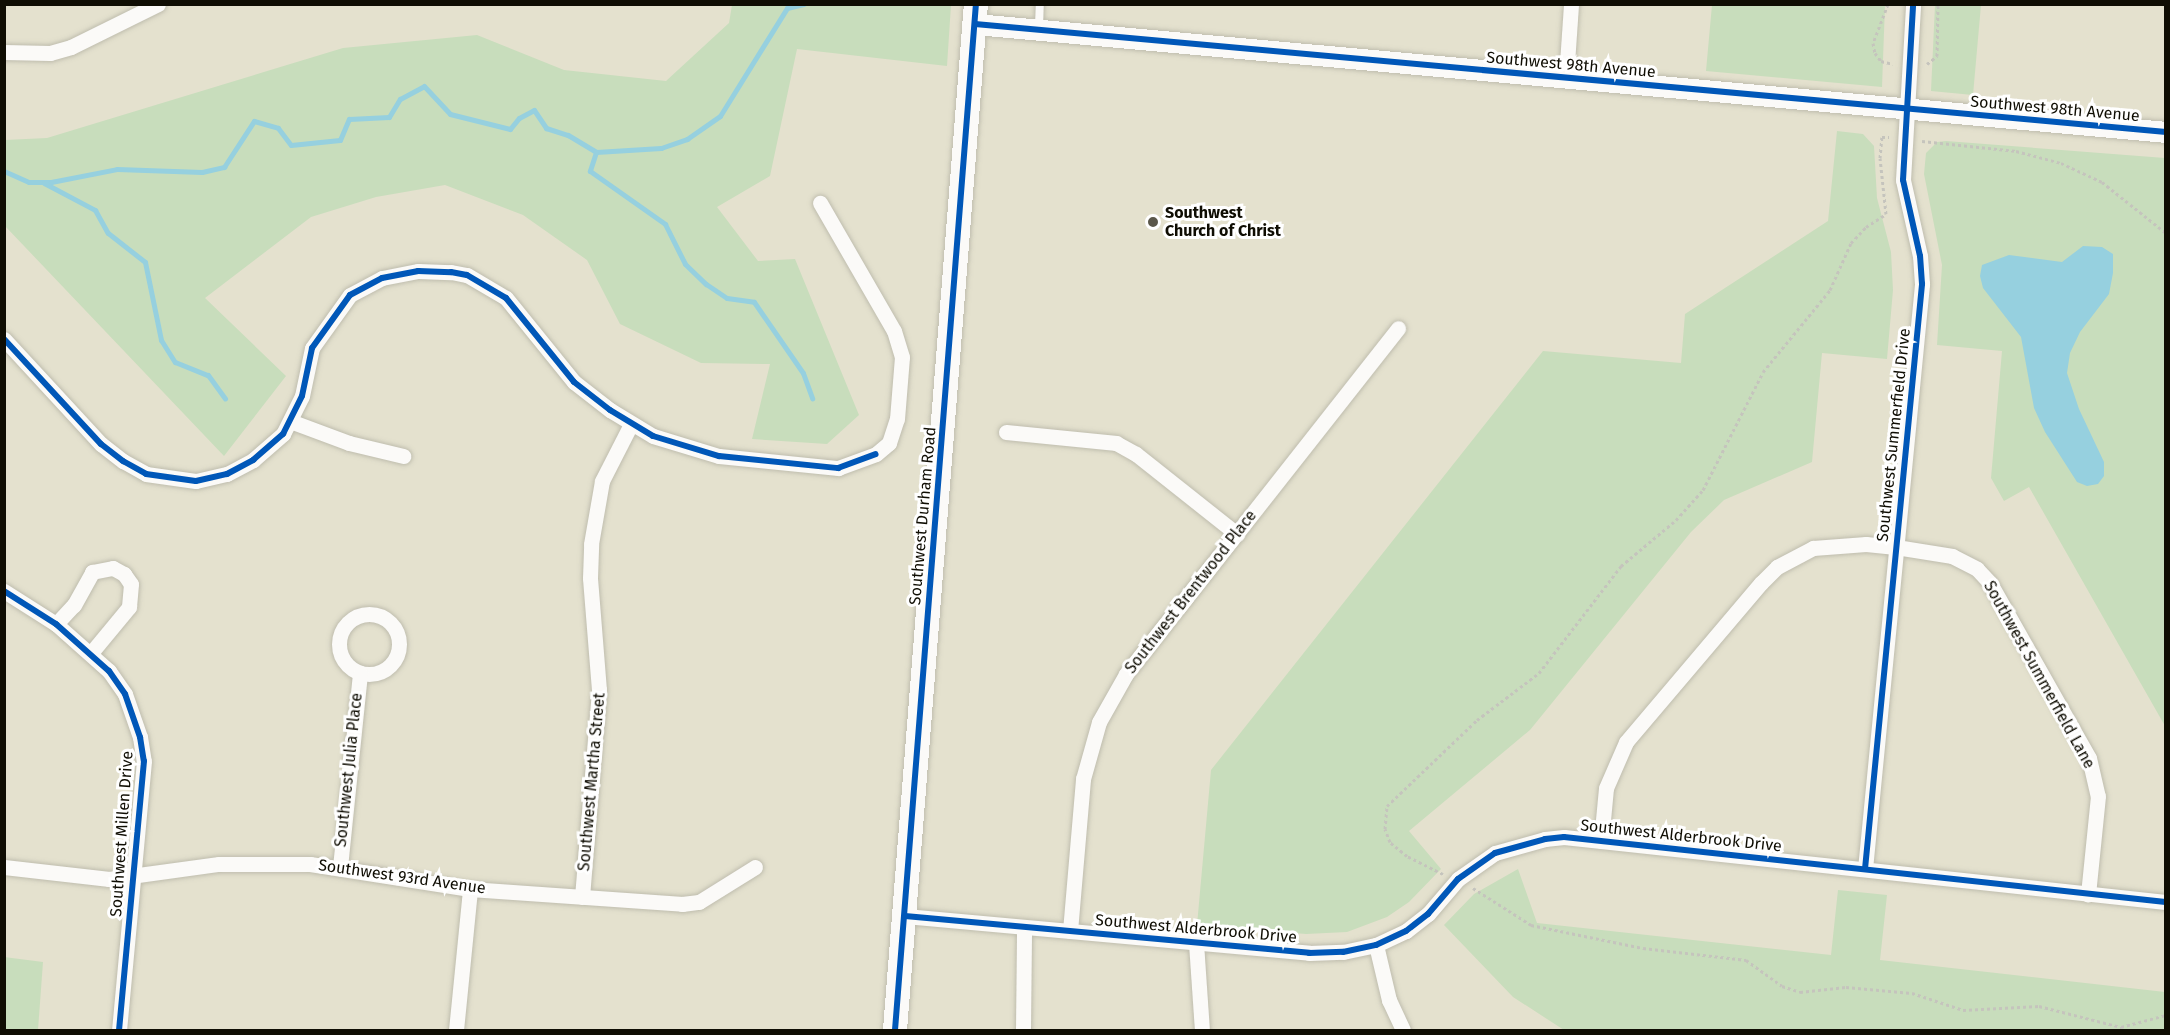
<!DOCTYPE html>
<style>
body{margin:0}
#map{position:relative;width:2170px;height:1035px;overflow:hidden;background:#e4e1ce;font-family:"Fira Sans",sans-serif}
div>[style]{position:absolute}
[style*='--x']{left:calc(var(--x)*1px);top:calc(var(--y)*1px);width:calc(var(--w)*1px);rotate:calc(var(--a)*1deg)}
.green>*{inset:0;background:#c8ddbc}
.water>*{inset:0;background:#96d0df}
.stream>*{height:5px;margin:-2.5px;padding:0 2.5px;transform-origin:2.5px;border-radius:2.5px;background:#96d0df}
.path>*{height:3px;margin-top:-1.5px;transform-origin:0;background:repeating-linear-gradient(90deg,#c5c4bd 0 3px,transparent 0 6px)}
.roads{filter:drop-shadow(0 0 2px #bfbdae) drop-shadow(0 0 2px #bfbdae)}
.lane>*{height:8px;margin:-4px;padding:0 4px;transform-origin:4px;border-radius:4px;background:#fbfaf8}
.street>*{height:15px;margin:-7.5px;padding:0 7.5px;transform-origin:7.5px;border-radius:7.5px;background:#fbfaf8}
.street>.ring{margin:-7.5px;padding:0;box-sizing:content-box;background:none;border:15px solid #fbfaf8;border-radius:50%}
.secondary>*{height:21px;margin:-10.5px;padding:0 10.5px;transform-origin:10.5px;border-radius:10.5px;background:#fbfaf8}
.primary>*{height:24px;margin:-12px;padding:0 12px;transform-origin:12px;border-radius:12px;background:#fbfaf8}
.cycleway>*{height:6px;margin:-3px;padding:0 3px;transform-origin:3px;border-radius:3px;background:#0057b8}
.dots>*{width:16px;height:16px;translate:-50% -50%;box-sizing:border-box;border:3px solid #fff;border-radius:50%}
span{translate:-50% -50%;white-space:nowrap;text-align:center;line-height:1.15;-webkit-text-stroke:6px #fff;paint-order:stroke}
.street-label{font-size:16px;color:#0f0d03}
.poi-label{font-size:16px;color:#0f0d03;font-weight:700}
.left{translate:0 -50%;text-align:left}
.frame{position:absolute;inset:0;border:6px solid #0f0d03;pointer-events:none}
</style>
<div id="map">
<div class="green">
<div style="clip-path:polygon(732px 5px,951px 5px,947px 66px,797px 49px,770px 176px,717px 207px,758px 261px,795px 259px,859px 415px,827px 444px,752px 439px,770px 364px,701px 363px,620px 324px,587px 260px,523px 215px,445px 185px,376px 197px,311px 217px,205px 298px,286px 376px,224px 456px,5px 226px,5px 140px,47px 138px,343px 48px,477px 35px,564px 70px,666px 81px,729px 23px)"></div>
<div style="clip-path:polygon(1712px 5px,1885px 5px,1882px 87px,1706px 71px)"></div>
<div style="clip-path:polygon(1935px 5px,1981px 5px,1973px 95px,1931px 91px)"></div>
<div style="clip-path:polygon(1837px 131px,1863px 134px,1874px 146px,1877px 198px,1891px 252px,1893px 290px,1887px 359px,1822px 353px,1812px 462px,1724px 500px,1691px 532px,1530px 730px,1409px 831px,1441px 869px,1409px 902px,1387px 917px,1347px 932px,1306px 934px,1197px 925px,1211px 770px,1543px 351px,1681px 363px,1685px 314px,1828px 221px)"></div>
<div style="clip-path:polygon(1946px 141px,2165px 158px,2165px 726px,2029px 487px,2004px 501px,1991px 478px,2002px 351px,1937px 345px,1942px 265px,1924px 174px,1926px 153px,1937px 142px)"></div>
<div style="clip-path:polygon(1518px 869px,1537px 923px,1831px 955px,1838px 890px,1887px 895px,1880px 960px,2165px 992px,2165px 1030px,1564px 1030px,1513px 997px,1444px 925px,1474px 894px)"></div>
<div style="clip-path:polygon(4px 957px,43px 962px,38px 1030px,5px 1030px)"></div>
</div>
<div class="water">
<div style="clip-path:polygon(2083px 246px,2102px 247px,2113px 254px,2113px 273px,2109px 294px,2080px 332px,2070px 353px,2067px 373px,2079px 409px,2104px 462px,2104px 476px,2098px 484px,2087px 486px,2077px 482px,2045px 432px,2034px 408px,2021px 337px,1983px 288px,1980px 276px,1982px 265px,2009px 255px,2062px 262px)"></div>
</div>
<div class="stream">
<div style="--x:596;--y:152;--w:65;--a:-3.5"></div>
<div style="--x:661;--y:148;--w:28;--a:-19"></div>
<div style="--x:687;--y:139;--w:40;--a:-34.9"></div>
<div style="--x:720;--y:116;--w:127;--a:-58.2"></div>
<div style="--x:787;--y:8;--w:17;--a:-13"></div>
<div style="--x:4;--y:171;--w:27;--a:24"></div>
<div style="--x:29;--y:182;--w:22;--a:0"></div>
<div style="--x:51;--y:182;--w:67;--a:-11.1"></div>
<div style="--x:117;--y:169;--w:85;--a:2"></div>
<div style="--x:202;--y:172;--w:23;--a:-13"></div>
<div style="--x:224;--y:167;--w:55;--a:-56.9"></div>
<div style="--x:254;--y:121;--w:25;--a:16"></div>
<div style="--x:278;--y:128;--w:21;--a:53"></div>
<div style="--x:291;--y:145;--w:49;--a:-5.8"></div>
<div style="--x:340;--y:140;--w:23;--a:-67"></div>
<div style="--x:349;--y:119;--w:40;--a:-2.9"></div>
<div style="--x:389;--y:117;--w:21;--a:-59"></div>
<div style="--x:400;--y:99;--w:27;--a:-28"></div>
<div style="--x:424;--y:86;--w:38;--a:47"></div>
<div style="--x:450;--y:114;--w:62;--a:14"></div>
<div style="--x:510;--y:129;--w:14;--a:-51"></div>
<div style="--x:519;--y:118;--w:17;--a:-28"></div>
<div style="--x:534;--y:110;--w:22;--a:56"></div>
<div style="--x:546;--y:128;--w:23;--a:18"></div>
<div style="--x:568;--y:135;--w:33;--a:31"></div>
<div style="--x:596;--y:152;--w:20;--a:108"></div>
<div style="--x:590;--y:171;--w:92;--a:35.2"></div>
<div style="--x:665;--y:224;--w:45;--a:63.4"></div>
<div style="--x:685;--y:264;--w:29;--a:44"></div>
<div style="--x:706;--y:284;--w:25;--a:34"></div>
<div style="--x:727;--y:298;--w:27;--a:8"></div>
<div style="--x:754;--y:302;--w:86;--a:55.4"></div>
<div style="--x:803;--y:373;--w:27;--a:70"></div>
<div style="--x:44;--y:183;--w:58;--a:27.9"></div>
<div style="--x:95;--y:210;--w:26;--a:61"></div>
<div style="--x:108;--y:233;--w:47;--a:38.1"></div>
<div style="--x:145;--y:262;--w:80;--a:78.4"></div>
<div style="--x:161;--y:340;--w:26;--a:58"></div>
<div style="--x:175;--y:362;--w:35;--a:22"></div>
<div style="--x:208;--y:375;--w:29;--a:54"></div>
</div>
<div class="path">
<div style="--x:1888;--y:4;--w:42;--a:111"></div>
<div style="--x:1873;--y:43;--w:10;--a:79"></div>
<div style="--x:1875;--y:53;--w:10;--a:53"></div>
<div style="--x:1881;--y:61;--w:12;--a:14"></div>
<div style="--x:1927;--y:64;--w:13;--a:-39"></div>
<div style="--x:1937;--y:56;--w:52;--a:-88.9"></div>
<div style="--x:1922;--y:141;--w:95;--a:6.1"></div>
<div style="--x:2016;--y:151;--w:47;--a:14.9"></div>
<div style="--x:2061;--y:163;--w:45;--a:24.9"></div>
<div style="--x:2102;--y:182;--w:82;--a:38.6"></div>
<div style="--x:1443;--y:874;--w:40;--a:-153.4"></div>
<div style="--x:1407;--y:856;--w:22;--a:-141"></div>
<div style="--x:1390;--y:842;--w:14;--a:-111"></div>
<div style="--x:1385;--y:829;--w:23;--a:-85"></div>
<div style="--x:1387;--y:806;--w:124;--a:-43.7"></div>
<div style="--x:1477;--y:720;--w:78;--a:-37.2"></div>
<div style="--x:1539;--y:673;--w:135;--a:-52.5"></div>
<div style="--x:1621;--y:566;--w:72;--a:-39.9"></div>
<div style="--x:1676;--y:520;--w:40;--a:-48"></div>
<div style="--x:1703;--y:490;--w:132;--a:-63"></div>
<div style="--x:1763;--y:372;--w:106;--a:-50.7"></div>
<div style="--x:1830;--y:290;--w:51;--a:-65.9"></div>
<div style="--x:1851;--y:243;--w:22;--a:-47"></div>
<div style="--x:1866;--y:227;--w:24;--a:-33"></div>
<div style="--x:1886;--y:214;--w:56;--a:-96.1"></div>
<div style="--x:1880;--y:158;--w:21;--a:-85"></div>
<div style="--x:1882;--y:137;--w:7;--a:0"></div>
<div style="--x:1473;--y:888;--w:69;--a:32.5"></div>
<div style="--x:1531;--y:925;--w:114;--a:11.6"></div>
<div style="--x:1643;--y:948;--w:104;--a:6.6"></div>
<div style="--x:1746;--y:960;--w:44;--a:35.8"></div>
<div style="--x:1782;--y:986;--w:19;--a:18"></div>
<div style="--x:1800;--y:992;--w:46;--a:-6.2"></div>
<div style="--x:1846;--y:987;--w:66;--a:5.2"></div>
<div style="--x:1912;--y:993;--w:54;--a:18.4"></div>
<div style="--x:1963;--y:1010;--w:76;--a:-3"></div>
<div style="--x:2039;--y:1006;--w:85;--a:14.4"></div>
<div style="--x:2121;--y:1027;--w:47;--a:-14.9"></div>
</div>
<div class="roads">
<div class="lane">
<div style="--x:1039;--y:27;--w:23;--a:-88"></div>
</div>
<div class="street">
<div style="--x:4;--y:52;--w:46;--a:1.2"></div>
<div style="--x:50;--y:53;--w:22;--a:-16"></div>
<div style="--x:71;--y:47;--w:97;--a:-26.3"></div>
<div style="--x:1566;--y:78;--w:74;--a:-86.1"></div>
<div style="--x:4;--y:339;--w:143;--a:47.3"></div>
<div style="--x:101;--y:444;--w:28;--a:38"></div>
<div style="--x:123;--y:461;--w:26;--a:29"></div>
<div style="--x:146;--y:474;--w:50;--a:8"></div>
<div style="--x:196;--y:481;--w:32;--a:-13"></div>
<div style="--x:227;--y:474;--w:30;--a:-28"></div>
<div style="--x:253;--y:460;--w:40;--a:-41"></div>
<div style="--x:283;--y:434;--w:42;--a:-63.4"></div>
<div style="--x:302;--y:396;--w:49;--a:-78.2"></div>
<div style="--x:312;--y:348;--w:65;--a:-54.4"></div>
<div style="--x:350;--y:295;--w:36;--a:-28"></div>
<div style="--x:382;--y:278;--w:37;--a:-11"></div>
<div style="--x:418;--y:271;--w:33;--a:2"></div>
<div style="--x:451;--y:272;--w:16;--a:11"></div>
<div style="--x:467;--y:275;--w:45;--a:30.5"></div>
<div style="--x:506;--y:298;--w:108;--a:51"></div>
<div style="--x:574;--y:382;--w:46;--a:37.9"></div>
<div style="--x:610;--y:410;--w:50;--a:31.2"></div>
<div style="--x:653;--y:436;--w:69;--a:16.9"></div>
<div style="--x:719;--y:456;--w:120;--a:5.8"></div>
<div style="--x:838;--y:468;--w:40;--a:-20.2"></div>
<div style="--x:876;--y:454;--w:17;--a:-40"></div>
<div style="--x:889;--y:443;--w:25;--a:-72"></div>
<div style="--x:897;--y:419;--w:62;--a:-85.4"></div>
<div style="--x:902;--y:357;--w:27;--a:-107"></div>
<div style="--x:894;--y:331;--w:148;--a:-120"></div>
<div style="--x:290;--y:421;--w:63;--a:20.4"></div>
<div style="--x:349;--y:443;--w:56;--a:13.5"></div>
<div style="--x:1006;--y:432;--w:111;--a:5.7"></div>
<div style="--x:1116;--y:443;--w:23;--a:29"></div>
<div style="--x:1136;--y:454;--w:129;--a:38.4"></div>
<div style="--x:4;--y:591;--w:62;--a:32.4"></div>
<div style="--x:56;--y:624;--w:71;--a:41.6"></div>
<div style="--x:109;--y:671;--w:28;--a:55"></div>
<div style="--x:125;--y:694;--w:46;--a:70.8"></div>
<div style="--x:140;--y:737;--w:24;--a:81"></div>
<div style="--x:144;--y:761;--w:270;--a:95.3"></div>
<div class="ring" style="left:339px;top:614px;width:45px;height:45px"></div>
<div style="--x:56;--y:624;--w:26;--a:-47"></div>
<div style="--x:74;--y:605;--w:38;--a:-61"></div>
<div style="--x:92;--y:572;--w:21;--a:-11"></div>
<div style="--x:113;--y:568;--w:13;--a:29"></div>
<div style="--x:124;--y:574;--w:12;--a:55"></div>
<div style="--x:131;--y:584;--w:23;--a:95"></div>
<div style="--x:129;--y:607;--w:60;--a:129.6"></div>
<div style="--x:1601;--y:841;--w:53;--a:-84.6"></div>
<div style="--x:1606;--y:788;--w:50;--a:-66.5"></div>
<div style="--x:1626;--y:742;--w:209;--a:-49.7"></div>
<div style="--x:1761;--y:583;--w:23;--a:-45"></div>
<div style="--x:1777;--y:567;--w:41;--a:-27.8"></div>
<div style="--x:1813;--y:548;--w:53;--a:-4.3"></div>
<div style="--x:1866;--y:544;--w:30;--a:6"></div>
<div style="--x:1896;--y:547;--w:57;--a:9.1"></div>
<div style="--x:1952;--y:556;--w:28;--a:27"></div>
<div style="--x:1977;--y:569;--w:19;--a:47"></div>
<div style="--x:1990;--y:583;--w:201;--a:60.5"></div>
<div style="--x:2089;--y:758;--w:39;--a:77"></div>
<div style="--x:2098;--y:796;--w:99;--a:95.8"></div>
<div style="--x:4;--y:867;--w:106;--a:6.5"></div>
<div style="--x:109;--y:879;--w:111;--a:-7.8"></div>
<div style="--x:219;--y:864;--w:91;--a:0"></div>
<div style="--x:310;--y:864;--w:162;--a:8.9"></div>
<div style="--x:470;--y:889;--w:213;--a:4"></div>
<div style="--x:682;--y:904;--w:17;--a:-7"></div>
<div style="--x:699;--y:902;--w:66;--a:-32"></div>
<div style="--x:340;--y:867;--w:195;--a:-84.1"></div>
<div style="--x:1865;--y:869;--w:588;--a:-84.43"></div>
<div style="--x:1922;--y:284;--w:28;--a:-94"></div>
<div style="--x:1920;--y:256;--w:78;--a:-102.6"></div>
<div style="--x:1903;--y:180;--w:176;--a:-86.7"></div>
<div style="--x:582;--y:897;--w:208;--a:-85.3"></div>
<div style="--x:599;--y:690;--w:112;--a:-94.6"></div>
<div style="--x:590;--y:578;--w:34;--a:-88"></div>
<div style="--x:591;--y:544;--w:64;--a:-80.1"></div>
<div style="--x:602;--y:481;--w:64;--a:-63"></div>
<div style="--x:905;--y:916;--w:406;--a:5.2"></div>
<div style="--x:1309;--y:953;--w:34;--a:-2"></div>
<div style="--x:1343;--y:952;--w:34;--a:-12"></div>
<div style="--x:1376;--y:945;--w:33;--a:-25"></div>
<div style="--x:1406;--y:931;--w:28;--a:-38"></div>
<div style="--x:1428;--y:914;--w:46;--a:-49.4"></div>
<div style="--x:1458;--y:879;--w:45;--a:-35.1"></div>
<div style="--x:1495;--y:853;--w:52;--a:-15.6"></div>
<div style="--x:1545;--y:839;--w:19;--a:-6"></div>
<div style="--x:1564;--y:837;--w:605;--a:6.16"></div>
<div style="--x:1070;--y:931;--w:153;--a:-85.1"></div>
<div style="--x:1083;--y:779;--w:59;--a:-74.3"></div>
<div style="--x:1099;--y:722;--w:55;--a:-60.6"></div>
<div style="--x:1126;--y:674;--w:440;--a:-51.8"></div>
<div style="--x:1196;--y:943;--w:87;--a:86.1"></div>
<div style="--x:1376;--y:945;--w:57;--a:76.7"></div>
<div style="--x:1389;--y:1000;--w:33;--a:65"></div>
<div style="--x:456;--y:1030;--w:142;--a:-84.3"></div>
<div style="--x:1023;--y:1030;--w:102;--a:-89.4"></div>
</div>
<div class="secondary">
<div style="--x:975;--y:24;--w:1196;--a:5.18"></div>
</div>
<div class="primary">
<div style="--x:895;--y:1030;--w:1029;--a:-85.49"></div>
</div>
</div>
<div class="cycleway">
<div style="--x:975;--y:24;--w:1196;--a:5.18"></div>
<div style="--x:4;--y:339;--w:143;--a:47.3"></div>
<div style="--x:101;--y:444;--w:28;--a:38"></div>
<div style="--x:123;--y:461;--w:26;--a:29"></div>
<div style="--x:146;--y:474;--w:50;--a:8"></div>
<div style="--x:196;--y:481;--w:32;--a:-13"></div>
<div style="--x:227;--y:474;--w:30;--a:-28"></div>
<div style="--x:253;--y:460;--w:40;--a:-41"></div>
<div style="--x:283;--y:434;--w:42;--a:-63.4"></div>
<div style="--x:302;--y:396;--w:49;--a:-78.2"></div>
<div style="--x:312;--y:348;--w:65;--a:-54.4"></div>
<div style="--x:350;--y:295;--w:36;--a:-28"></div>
<div style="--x:382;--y:278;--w:37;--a:-11"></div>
<div style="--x:418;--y:271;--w:33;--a:2"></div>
<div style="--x:451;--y:272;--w:16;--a:11"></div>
<div style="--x:467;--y:275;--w:45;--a:30.5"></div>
<div style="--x:506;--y:298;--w:108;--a:51"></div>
<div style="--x:574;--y:382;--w:46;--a:37.9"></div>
<div style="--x:610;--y:410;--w:50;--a:31.2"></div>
<div style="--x:653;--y:436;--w:69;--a:16.9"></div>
<div style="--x:719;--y:456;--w:120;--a:5.8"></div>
<div style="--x:838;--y:468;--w:40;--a:-20.2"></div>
<div style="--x:4;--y:591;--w:62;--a:32.4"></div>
<div style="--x:56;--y:624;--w:71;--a:41.6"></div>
<div style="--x:109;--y:671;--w:28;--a:55"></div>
<div style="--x:125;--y:694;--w:46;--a:70.8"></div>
<div style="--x:140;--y:737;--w:24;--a:81"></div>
<div style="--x:144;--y:761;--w:270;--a:95.3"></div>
<div style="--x:1865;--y:869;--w:588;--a:-84.43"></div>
<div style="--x:1922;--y:284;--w:28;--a:-94"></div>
<div style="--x:1920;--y:256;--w:78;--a:-102.6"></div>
<div style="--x:1903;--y:180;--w:176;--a:-86.7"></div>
<div style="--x:905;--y:916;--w:406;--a:5.2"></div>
<div style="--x:1309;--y:953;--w:34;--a:-2"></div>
<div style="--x:1343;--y:952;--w:34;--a:-12"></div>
<div style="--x:1376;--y:945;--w:33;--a:-25"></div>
<div style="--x:1406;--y:931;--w:28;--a:-38"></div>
<div style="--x:1428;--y:914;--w:46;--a:-49.4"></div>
<div style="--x:1458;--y:879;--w:45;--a:-35.1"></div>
<div style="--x:1495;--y:853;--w:52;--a:-15.6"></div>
<div style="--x:1545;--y:839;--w:19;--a:-6"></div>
<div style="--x:1564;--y:837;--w:605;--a:6.16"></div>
<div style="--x:895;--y:1030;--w:1029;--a:-85.49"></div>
</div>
<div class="dots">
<div style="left:1153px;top:222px;background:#5a574a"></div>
</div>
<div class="street-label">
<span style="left:1571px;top:65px;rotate:5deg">Southwest 98th Avenue</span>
<span style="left:2055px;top:109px;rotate:5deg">Southwest 98th Avenue</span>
<span style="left:1894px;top:435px;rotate:-84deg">Southwest Summerfield Drive</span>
<span style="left:923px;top:516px;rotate:-85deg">Southwest Durham Road</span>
<span style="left:1191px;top:592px;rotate:-52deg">Southwest Brentwood Place</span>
<span style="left:2039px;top:675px;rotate:61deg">Southwest Summerfield Lane</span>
<span style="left:349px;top:770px;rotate:-84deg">Southwest Julia Place</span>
<span style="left:592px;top:782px;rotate:-85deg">Southwest Martha Street</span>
<span style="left:122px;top:834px;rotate:-86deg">Southwest Millen Drive</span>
<span style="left:1681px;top:836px;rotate:6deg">Southwest Alderbrook Drive</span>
<span style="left:402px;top:877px;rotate:8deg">Southwest 93rd Avenue</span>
<span style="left:1196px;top:929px;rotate:5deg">Southwest Alderbrook Drive</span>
</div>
<div class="poi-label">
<span class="left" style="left:1165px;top:222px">Southwest<br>Church of Christ</span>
</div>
<div class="frame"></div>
</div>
